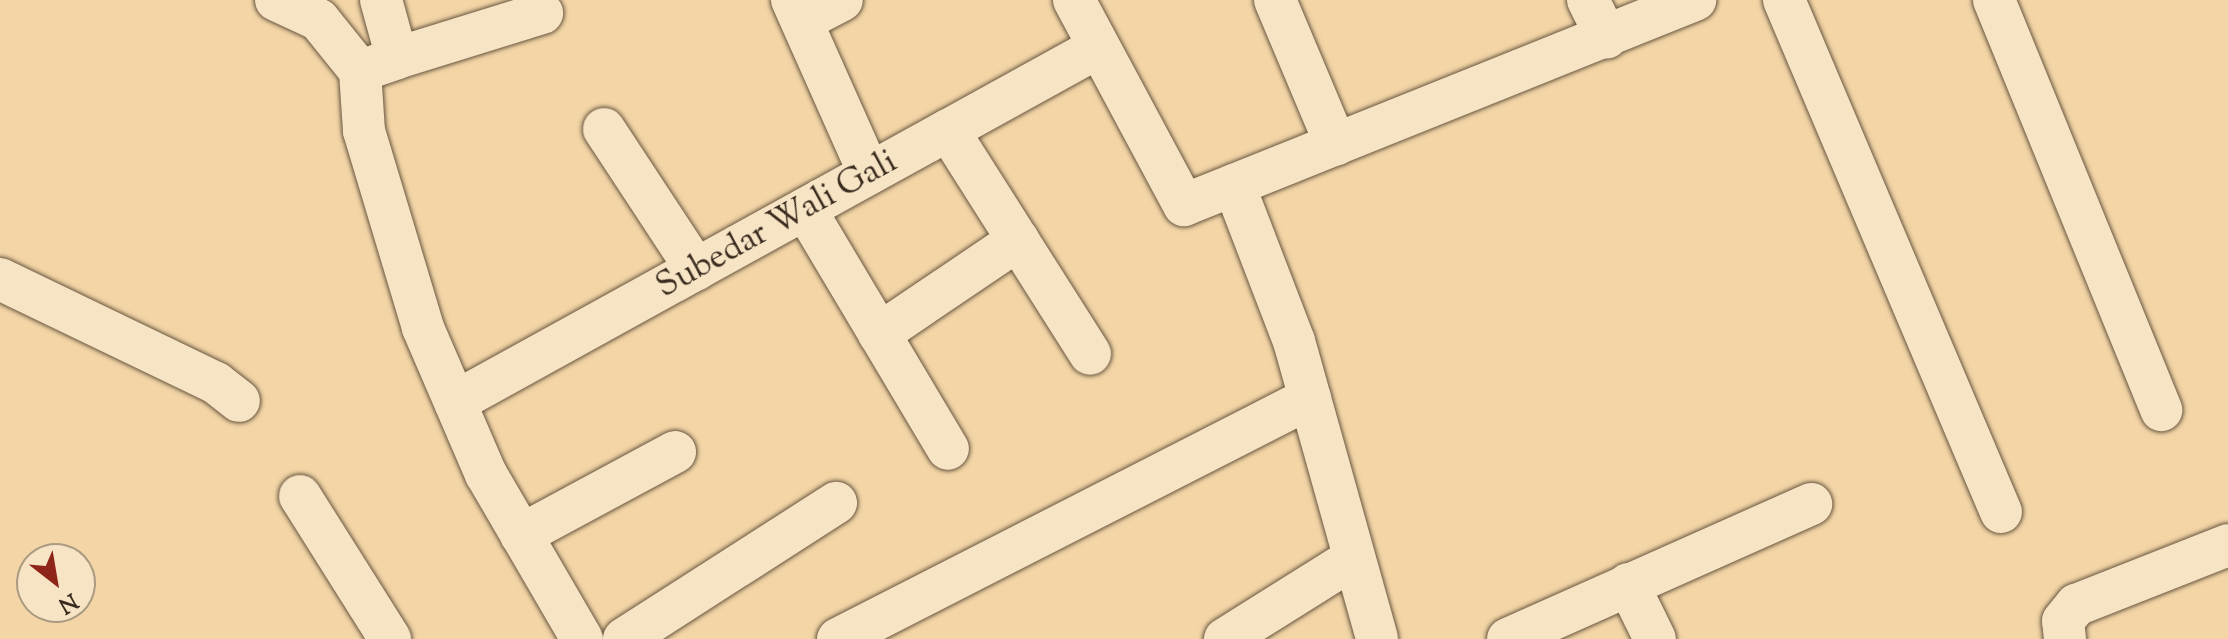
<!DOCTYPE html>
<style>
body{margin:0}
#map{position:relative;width:2228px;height:639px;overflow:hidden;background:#f3d5a6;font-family:"Sorts Mill Goudy",serif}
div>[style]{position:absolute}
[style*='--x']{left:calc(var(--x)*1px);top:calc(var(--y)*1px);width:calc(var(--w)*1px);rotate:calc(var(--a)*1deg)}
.roads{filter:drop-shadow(0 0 2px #685640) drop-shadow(0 0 2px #685640)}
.minor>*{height:42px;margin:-21px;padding:0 21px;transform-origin:21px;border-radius:21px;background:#f7e4c5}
span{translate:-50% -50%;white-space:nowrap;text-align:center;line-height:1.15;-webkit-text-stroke:8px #f7e4c5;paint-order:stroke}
.street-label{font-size:34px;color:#392b1e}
.north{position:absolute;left:16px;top:543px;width:80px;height:80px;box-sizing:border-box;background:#f7e4c5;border:2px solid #ab9a82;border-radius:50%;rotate:149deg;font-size:22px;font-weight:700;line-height:32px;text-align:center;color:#392b1e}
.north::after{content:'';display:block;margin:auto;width:28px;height:36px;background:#8f2418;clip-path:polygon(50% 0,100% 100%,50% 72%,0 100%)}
</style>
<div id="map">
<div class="roads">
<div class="minor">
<div style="--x:276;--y:0;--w:47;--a:24.9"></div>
<div style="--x:319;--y:20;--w:65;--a:51.2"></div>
<div style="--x:360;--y:71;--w:39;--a:-19"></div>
<div style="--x:397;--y:58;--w:60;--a:-105.4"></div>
<div style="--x:792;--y:0;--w:189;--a:66"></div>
<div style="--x:1074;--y:0;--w:233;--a:61.8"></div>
<div style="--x:1184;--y:205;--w:551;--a:-21.86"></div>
<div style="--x:1275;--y:0;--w:157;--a:67.2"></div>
<div style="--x:1588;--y:0;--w:42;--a:63.4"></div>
<div style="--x:1784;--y:0;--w:556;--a:67.03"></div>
<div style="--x:1994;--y:0;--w:443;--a:67.8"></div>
<div style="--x:802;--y:21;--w:45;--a:-27.7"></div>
<div style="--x:397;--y:58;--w:152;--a:-17.2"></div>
<div style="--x:360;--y:71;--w:60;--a:86.2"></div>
<div style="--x:364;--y:131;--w:206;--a:73.3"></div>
<div style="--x:423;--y:328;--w:159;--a:66.7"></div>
<div style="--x:486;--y:474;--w:191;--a:59.8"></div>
<div style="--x:604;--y:129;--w:168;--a:56.7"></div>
<div style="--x:948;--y:130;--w:265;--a:57.6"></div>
<div style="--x:1234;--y:185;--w:167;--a:69"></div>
<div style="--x:1294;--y:341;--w:309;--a:74.4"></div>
<div style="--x:805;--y:209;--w:279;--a:59.2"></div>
<div style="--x:0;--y:279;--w:240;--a:25.7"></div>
<div style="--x:216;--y:383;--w:29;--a:38"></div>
<div style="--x:879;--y:334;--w:168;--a:-34.1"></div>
<div style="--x:455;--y:402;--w:735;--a:-28.87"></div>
<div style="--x:300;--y:496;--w:169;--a:57.8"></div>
<div style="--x:521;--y:535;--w:175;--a:-28.3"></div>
<div style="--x:1628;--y:584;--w:61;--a:63.9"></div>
<div style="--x:624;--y:639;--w:252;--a:-32.7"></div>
<div style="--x:838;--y:639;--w:530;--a:-27.05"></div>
<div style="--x:1225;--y:639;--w:152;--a:-32.1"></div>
<div style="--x:1508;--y:639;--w:332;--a:-24"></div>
<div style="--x:2065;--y:639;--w:18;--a:-96"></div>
<div style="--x:2063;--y:621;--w:21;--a:-51"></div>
<div style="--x:2076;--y:605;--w:163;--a:-21.5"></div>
</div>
</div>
<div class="street-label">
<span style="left:777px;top:225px;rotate:-29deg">Subedar Wali Gali</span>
</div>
<div class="north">N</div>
</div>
